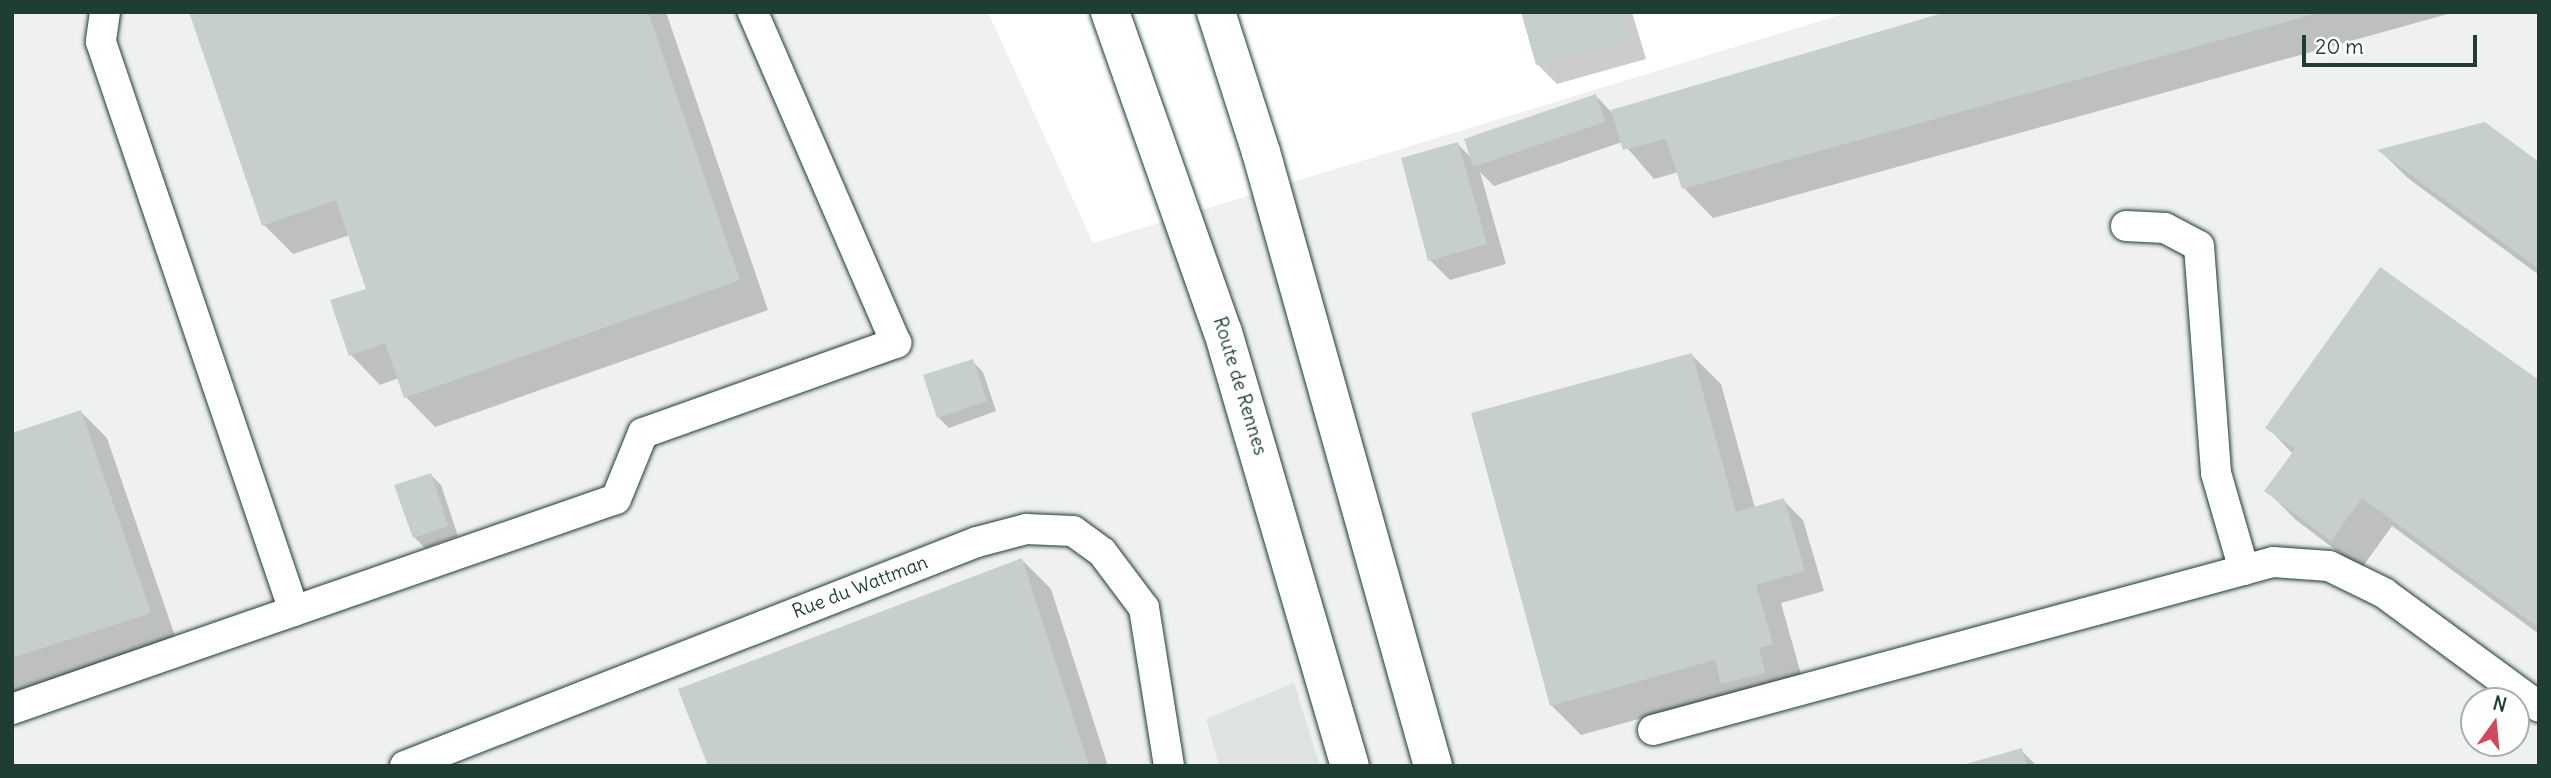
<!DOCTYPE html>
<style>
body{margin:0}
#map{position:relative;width:2551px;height:778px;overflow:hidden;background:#fff;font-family:Delius,sans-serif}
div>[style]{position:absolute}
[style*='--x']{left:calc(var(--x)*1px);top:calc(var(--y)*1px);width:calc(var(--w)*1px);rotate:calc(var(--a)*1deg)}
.built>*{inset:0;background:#eef1f0}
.green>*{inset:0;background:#dee3e2}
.shadow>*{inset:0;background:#0003}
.building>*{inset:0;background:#c7cfcc}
.roads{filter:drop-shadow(0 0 2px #1f3d34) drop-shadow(0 0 2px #1f3d34)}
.service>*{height:30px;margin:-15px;padding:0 15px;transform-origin:15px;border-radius:15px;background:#fff}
.trunk>*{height:38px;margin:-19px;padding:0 19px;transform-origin:19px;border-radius:19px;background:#fff}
span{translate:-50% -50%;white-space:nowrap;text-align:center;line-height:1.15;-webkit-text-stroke:7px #fff;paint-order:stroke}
.street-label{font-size:19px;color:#1f3d34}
.frame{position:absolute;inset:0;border:14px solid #1f3d34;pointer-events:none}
.north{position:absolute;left:2460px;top:687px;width:70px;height:70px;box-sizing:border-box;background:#fff;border:2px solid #a5b1ae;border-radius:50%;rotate:15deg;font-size:19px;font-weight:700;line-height:28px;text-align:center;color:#1f3d34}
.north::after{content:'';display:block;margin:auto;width:24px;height:32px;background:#d1495b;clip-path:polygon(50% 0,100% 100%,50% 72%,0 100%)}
.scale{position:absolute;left:2302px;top:35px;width:175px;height:32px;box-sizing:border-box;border:4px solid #1f3d34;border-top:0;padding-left:9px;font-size:21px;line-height:24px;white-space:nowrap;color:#1f3d34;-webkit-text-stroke:5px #fff;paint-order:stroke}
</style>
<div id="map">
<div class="built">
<div style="clip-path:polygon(evenodd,12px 12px,988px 12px,1093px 243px,1850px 12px,2539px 12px,2539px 766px,12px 766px,12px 12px,2474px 701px,2516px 701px,2516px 743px,2474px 743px,2474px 701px)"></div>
</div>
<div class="green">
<div style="clip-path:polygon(1294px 683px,1320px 766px,1219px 766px,1206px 719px)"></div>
</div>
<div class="shadow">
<div style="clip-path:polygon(191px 12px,666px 12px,768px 310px,435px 427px,406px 397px,399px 378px,380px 385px,351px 355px,332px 301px,368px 290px,350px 235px,293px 254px,264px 225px)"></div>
<div style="clip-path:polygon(1523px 12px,1632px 12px,1646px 59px,1557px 84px,1537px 64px)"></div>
<div style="clip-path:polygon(1952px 12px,2455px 12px,1713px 218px,1684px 188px,1679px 172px,1654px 179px,1622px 142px,1494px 186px,1480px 172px,1506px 264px,1450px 280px,1430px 260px,1458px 144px,1472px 159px,1596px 96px,1611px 112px)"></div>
<div style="clip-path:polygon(2380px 151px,2539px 164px,2539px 275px,2409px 179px)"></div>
<div style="clip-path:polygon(1692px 355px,1721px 384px,1755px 508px,1783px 500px,1803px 520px,1824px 591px,1781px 603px,1801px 674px,1581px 735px,1551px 705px)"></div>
<div style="clip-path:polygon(972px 361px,983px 372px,996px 411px,949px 428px,939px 418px,925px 377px)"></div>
<div style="clip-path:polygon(2539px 382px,2539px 634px,2392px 526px,2361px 569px,2296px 520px,2267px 491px,2293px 454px,2268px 428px)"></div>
<div style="clip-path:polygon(81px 412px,107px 438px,176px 639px,12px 692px,12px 435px)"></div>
<div style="clip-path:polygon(431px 475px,441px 485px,458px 536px,425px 548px,414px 537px)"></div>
<div style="clip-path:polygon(1022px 560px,1051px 589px,1108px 766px,710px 766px)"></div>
<div style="clip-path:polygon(2021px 750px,2037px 766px,1966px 766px)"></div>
</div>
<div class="building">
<div style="clip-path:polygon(189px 12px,648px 12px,740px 280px,404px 398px,385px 343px,349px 356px,330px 300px,366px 289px,336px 200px,262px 226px)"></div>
<div style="clip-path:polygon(1521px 12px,1619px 12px,1627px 39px,1536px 65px)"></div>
<div style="clip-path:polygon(1946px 12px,2317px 12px,2318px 13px,1682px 189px,1666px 139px,1623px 150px,1611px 110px)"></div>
<div style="clip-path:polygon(1596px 94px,1605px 122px,1473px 167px,1464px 139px)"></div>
<div style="clip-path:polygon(2485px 122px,2539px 162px,2539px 269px,2377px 150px)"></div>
<div style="clip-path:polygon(1458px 142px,1487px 244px,1428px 261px,1401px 158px)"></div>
<div style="clip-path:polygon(2380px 267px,2539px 380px,2539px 628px,2362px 498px,2331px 541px,2264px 491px,2295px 449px,2265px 428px)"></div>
<div style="clip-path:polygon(1692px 353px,1736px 512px,1784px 498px,1805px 571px,1756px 585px,1773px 644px,1759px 648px,1765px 673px,1721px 684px,1715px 660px,1550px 706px,1471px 413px)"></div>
<div style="clip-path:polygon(973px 359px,987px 401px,937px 418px,923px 375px)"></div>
<div style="clip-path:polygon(81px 410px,151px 613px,12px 658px,12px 433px)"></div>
<div style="clip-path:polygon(431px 473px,448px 526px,413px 538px,394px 485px)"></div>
<div style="clip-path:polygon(1022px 558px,1089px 766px,708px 766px,678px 689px)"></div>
<div style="clip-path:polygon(2022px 748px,2027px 766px,1962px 766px,1962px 765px)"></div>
</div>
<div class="roads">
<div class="service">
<div style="--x:105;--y:12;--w:30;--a:98"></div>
<div style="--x:101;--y:42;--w:601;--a:71.26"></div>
<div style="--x:2126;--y:226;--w:39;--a:3"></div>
<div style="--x:2165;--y:228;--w:38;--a:28"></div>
<div style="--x:2199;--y:246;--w:228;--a:85.7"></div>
<div style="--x:2216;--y:473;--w:101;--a:73.9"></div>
<div style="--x:12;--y:709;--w:639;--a:-19.17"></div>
<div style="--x:616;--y:499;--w:71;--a:-67.8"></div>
<div style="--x:643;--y:433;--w:269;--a:-19.6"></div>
<div style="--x:896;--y:343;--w:361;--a:-113.4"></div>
<div style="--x:1653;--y:730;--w:642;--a:-15.16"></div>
<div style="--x:2273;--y:562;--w:56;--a:4.1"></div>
<div style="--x:2329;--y:566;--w:61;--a:26.1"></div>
<div style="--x:2384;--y:593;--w:192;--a:36.3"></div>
<div style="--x:405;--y:766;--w:614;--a:-21.39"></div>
<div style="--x:977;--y:542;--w:51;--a:-14.9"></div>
<div style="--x:1026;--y:529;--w:47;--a:2.4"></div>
<div style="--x:1073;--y:531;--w:36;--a:36"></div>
<div style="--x:1102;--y:552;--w:70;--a:53.1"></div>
<div style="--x:1144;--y:608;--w:160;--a:81"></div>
</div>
<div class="trunk">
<div style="--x:1110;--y:12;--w:339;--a:70.6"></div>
<div style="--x:1223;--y:332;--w:452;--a:73.7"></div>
<div style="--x:1216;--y:12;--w:147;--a:72.2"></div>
<div style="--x:1261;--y:152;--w:638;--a:74.35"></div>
</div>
</div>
<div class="street-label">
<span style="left:1240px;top:386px;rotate:73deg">Route de Rennes</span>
<span style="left:860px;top:587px;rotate:-21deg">Rue du Wattman</span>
</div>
<div class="frame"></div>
<div class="north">N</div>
<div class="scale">20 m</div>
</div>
